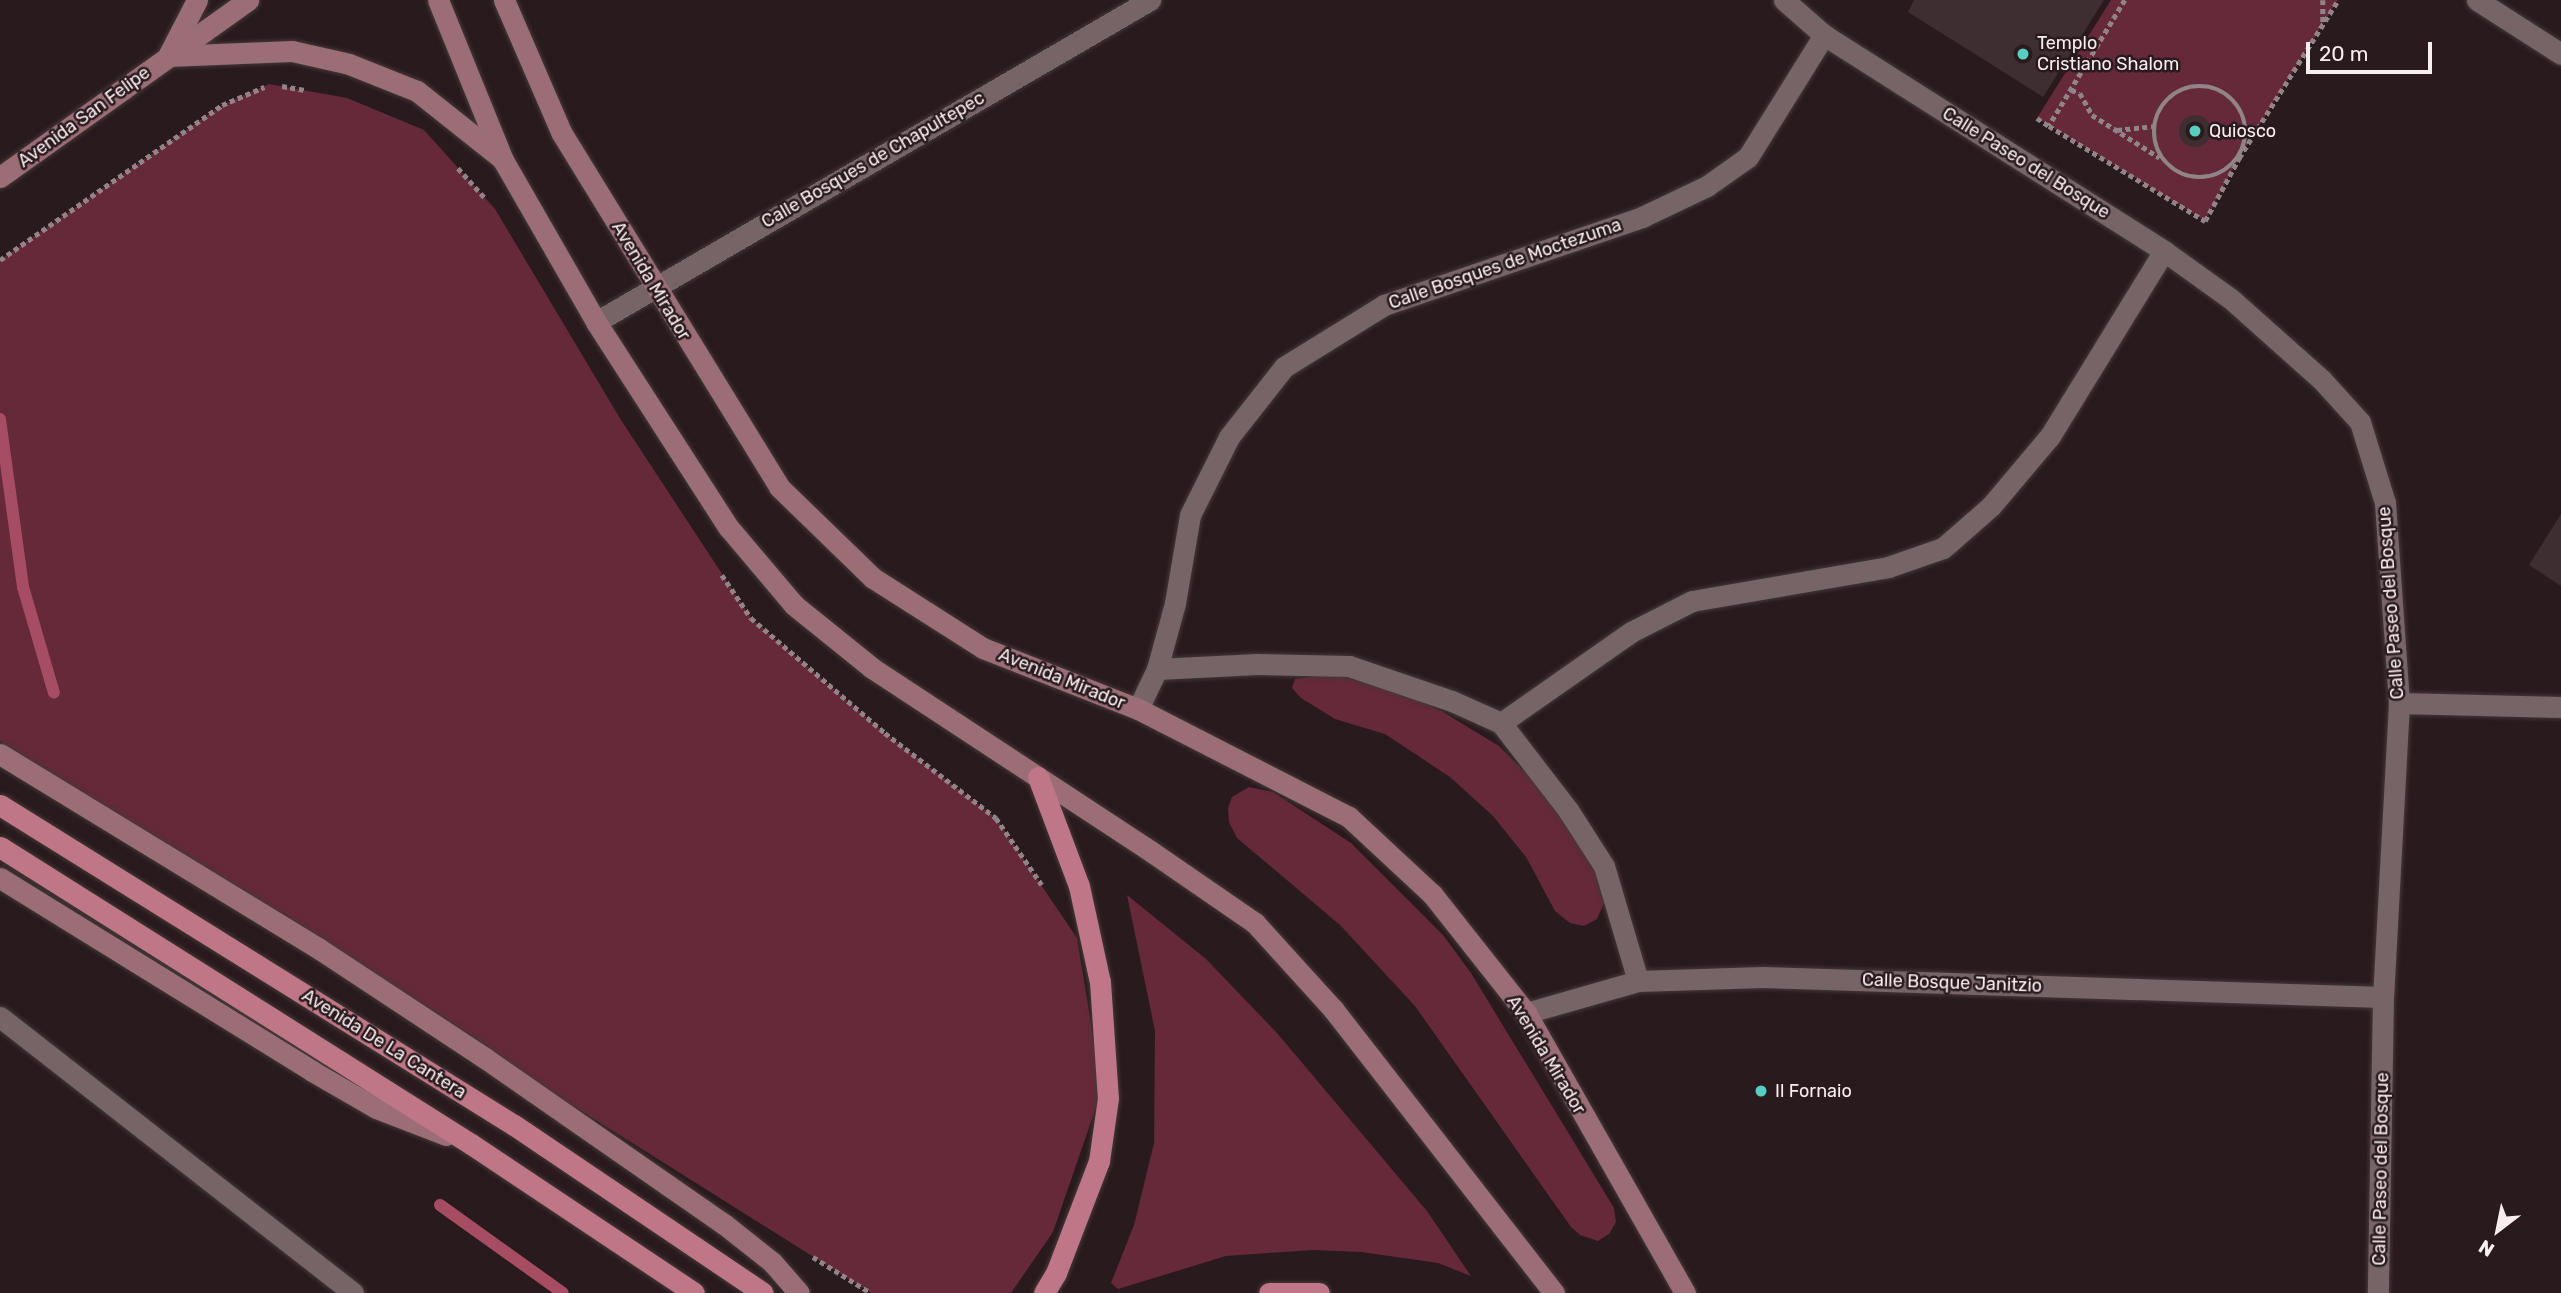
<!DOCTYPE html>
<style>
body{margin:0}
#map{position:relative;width:2561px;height:1293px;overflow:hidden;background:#291a1d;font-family:Rubik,sans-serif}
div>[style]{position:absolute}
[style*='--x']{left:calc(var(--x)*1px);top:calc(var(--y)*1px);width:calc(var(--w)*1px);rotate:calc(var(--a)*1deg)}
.green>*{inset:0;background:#662939}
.stream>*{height:12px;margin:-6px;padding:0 6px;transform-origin:6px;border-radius:6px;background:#a64c63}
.building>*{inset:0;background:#3e2e31}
.round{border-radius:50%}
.path>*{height:4.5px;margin-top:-2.25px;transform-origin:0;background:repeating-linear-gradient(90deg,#918486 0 5px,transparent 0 8.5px)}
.path>.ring{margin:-2.25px;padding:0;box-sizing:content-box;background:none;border:4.5px solid #918486;border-radius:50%}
.roads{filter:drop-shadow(0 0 2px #44383a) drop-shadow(0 0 2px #44383a)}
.street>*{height:21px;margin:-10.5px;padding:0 10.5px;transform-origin:10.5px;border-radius:10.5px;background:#766467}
.secondary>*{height:21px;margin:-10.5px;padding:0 10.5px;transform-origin:10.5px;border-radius:10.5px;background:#9a6d77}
.primary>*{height:21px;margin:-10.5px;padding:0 10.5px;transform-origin:10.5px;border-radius:10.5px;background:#bf7686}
.dots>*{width:19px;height:19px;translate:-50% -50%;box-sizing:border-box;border:4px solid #291a1d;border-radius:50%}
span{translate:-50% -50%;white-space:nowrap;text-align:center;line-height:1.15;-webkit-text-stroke:5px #291a1d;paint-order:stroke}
.poi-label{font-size:18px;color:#f8edef}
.left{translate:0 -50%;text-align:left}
.street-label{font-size:18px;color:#f8edef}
.north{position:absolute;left:2463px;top:1195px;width:70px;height:70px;-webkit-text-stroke:5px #291a1d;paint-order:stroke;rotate:212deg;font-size:19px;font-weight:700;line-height:28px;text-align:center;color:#f8edef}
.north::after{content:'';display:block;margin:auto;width:24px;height:32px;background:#f8edef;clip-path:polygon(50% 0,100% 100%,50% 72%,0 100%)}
.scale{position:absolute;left:2306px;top:42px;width:126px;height:32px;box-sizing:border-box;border:4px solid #f8edef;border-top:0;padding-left:9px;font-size:21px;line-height:24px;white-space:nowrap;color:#f8edef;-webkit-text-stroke:5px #291a1d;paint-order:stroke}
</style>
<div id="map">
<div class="green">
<div style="clip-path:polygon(2111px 0,2338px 0,2239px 158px,2205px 221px,2037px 118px)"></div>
<div style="clip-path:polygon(269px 84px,347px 98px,424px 130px,495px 209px,621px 420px,751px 618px,885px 733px,996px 818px,1077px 938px,1102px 1090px,1053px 1232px,1011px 1293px,871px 1293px,45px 774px,0 741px,0 260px,222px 105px)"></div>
<div style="clip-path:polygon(1328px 674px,1386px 684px,1443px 712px,1499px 746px,1554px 801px,1592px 860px,1604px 903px,1597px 919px,1584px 926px,1570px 923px,1555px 911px,1526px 857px,1493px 816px,1450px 777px,1385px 734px,1335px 719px,1301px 698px,1292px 688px,1295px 679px)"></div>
<div style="clip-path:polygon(1249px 787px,1273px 792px,1351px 843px,1443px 935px,1471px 973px,1614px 1208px,1616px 1222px,1609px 1234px,1598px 1241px,1580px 1235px,1571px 1227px,1415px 1006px,1340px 925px,1237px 838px,1229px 822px,1228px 808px,1232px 797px)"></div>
<div style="clip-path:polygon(1127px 895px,1206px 959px,1277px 1033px,1427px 1211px,1471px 1276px,1438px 1263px,1361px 1252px,1313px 1250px,1226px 1256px,1118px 1289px,1111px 1283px,1134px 1225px,1154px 1143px,1155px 1031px)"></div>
</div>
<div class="stream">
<div style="--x:0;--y:419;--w:170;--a:82.2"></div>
<div style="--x:23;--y:587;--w:110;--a:73.7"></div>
<div style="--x:440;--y:1205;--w:151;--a:35.6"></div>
</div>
<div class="building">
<div style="clip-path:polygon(1914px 0,2104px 0,2043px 97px,1908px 12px)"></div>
<div class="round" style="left:2179px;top:115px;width:32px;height:32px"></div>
<div style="clip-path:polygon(2561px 514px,2561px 586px,2529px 565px)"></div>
</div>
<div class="path">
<div style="--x:2125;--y:0;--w:147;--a:121.1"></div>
<div style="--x:2049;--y:126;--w:183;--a:31.3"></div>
<div style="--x:2205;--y:221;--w:72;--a:-61.6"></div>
<div style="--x:2239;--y:158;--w:186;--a:-57.9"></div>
<div style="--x:2323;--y:0;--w:24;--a:90"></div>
<div class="ring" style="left:2154px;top:86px;width:87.5px;height:87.5px"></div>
<div style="--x:282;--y:86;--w:23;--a:10"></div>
<div style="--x:2071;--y:90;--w:9;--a:18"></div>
<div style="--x:2080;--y:93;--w:25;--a:61"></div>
<div style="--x:2092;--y:115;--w:80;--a:32.3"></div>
<div style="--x:2037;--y:118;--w:14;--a:34"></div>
<div style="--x:2117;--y:130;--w:37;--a:-6"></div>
<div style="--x:458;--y:168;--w:40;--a:48"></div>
<div style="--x:0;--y:260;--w:271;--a:-34.9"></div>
<div style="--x:222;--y:105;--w:46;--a:-23.2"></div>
<div style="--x:722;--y:575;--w:52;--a:56"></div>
<div style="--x:751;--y:618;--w:177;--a:40.6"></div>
<div style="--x:885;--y:733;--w:140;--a:37.4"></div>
<div style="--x:996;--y:818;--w:81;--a:55.5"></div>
<div style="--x:813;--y:1257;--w:68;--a:31.8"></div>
</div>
<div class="roads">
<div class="street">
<div style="--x:1784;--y:0;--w:53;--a:41.2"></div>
<div style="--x:1824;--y:35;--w:403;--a:32.4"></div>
<div style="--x:2164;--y:251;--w:82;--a:35.6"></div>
<div style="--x:2231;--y:299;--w:122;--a:41.7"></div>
<div style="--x:2322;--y:380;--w:57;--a:47.9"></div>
<div style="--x:2360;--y:422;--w:85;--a:72.8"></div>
<div style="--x:2385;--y:503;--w:200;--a:86"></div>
<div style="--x:2399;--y:703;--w:294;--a:93.1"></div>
<div style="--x:2383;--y:997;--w:296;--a:91"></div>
<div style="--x:2477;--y:0;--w:100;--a:32.7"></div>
<div style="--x:596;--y:322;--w:641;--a:-30.17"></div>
<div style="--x:1157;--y:669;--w:68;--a:-74.7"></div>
<div style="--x:1175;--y:603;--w:89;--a:-80.3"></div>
<div style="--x:1190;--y:515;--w:87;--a:-63.4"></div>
<div style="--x:1229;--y:437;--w:89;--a:-51.8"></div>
<div style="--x:1284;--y:367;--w:118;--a:-31.8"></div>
<div style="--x:1384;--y:305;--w:273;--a:-18.8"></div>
<div style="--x:1642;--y:217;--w:72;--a:-25.5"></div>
<div style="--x:1707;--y:186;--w:50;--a:-35.3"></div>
<div style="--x:1748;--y:157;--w:144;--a:-58.1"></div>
<div style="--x:2399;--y:703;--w:162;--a:1.4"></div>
<div style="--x:1138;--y:709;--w:44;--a:-64.6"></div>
<div style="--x:1157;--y:669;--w:100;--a:-2.9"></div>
<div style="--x:1257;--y:664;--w:92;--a:1.2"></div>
<div style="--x:1349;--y:666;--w:109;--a:18.8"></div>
<div style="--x:1452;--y:701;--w:54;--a:24.2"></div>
<div style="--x:1501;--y:723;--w:110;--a:52.4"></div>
<div style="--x:1568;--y:810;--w:67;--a:57.3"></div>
<div style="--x:1604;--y:866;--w:120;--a:73.5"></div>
<div style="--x:1501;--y:723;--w:159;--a:-35"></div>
<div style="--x:1631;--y:632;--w:68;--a:-26.9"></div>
<div style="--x:1692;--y:601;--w:199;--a:-9.8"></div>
<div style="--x:1888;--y:567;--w:58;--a:-19.1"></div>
<div style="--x:1943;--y:548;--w:64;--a:-41.2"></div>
<div style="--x:1991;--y:506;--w:92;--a:-49.9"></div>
<div style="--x:2050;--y:436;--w:217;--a:-58.4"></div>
<div style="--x:1526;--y:1013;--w:116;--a:-15.9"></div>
<div style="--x:1638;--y:981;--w:125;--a:-1.8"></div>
<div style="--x:1763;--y:977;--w:620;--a:1.85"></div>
<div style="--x:0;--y:1017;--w:448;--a:38"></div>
</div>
<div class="secondary">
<div style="--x:438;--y:0;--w:173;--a:67.9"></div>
<div style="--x:503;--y:160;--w:187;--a:60.1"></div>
<div style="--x:596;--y:322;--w:245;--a:57.2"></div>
<div style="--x:729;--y:528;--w:101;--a:49.8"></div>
<div style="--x:794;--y:605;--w:100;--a:38.9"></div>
<div style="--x:872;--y:668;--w:335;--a:33.3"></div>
<div style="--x:1152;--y:852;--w:125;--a:34.6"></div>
<div style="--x:1255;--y:923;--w:116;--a:47.8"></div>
<div style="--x:1333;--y:1009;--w:360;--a:52.1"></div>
<div style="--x:504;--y:0;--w:144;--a:66.6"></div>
<div style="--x:561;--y:132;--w:417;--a:58.4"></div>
<div style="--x:779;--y:487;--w:131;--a:44.1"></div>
<div style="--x:873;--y:578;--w:130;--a:32.5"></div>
<div style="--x:983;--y:648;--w:167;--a:21.5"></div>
<div style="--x:1138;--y:709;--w:237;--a:27.1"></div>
<div style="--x:1349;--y:817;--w:113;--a:42.9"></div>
<div style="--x:1432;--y:894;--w:152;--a:51.7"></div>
<div style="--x:1526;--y:1013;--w:322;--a:60.4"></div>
<div style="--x:169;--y:54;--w:61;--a:-62.6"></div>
<div style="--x:168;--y:56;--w:124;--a:-2.3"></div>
<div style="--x:292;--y:51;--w:58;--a:12.8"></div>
<div style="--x:349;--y:64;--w:73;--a:21.7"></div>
<div style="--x:417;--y:91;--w:106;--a:38.5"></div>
<div style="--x:0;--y:177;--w:305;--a:-35.5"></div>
<div style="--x:0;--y:754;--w:373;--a:31.4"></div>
<div style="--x:318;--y:948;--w:200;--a:33.4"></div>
<div style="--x:485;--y:1058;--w:291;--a:34.8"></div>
<div style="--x:724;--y:1224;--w:61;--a:38.4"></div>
<div style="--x:772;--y:1262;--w:41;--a:48.9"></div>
<div style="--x:0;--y:878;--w:367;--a:31.7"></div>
<div style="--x:312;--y:1071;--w:74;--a:30"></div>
<div style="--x:376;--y:1108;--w:75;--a:21.1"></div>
</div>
<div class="primary">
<div style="--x:1038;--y:777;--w:116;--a:69.4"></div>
<div style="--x:1079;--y:886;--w:98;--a:77.7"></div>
<div style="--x:1100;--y:982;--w:116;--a:86.1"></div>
<div style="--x:1108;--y:1098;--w:64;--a:98.1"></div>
<div style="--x:1099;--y:1161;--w:120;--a:111"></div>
<div style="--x:1056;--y:1273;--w:23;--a:121"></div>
<div style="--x:0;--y:805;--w:605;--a:31.91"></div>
<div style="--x:514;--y:1125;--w:300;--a:34"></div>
<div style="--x:0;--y:847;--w:557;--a:32.23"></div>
<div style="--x:471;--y:1144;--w:268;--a:33.7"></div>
<div style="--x:1269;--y:1293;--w:50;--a:0"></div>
</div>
</div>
<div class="dots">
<div style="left:2023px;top:54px;background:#57cec2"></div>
<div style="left:2195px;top:131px;background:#57cec2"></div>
<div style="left:1761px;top:1091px;background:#57cec2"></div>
</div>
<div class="poi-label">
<span class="left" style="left:2037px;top:54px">Templo<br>Cristiano Shalom</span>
<span class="left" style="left:2209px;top:131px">Quiosco</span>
<span class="left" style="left:1775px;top:1091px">Il Fornaio</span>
</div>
<div class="street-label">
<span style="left:84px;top:117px;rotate:-36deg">Avenida San Felipe</span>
<span style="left:873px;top:160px;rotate:-30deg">Calle Bosques de Chapultepec</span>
<span style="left:2026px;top:163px;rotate:32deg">Calle Paseo del Bosque</span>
<span style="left:1505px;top:264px;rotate:-19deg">Calle Bosques de Moctezuma</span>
<span style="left:651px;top:281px;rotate:59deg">Avenida Mirador</span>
<span style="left:2391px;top:603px;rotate:-94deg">Calle Paseo del Bosque</span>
<span style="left:1062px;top:679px;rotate:22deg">Avenida Mirador</span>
<span style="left:1952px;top:983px;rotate:2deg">Calle Bosque Janitzio</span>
<span style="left:384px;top:1044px;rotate:32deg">Avenida De La Cantera</span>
<span style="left:1546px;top:1055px;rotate:59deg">Avenida Mirador</span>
<span style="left:2381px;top:1169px;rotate:-89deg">Calle Paseo del Bosque</span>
</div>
<div class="north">N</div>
<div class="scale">20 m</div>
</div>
